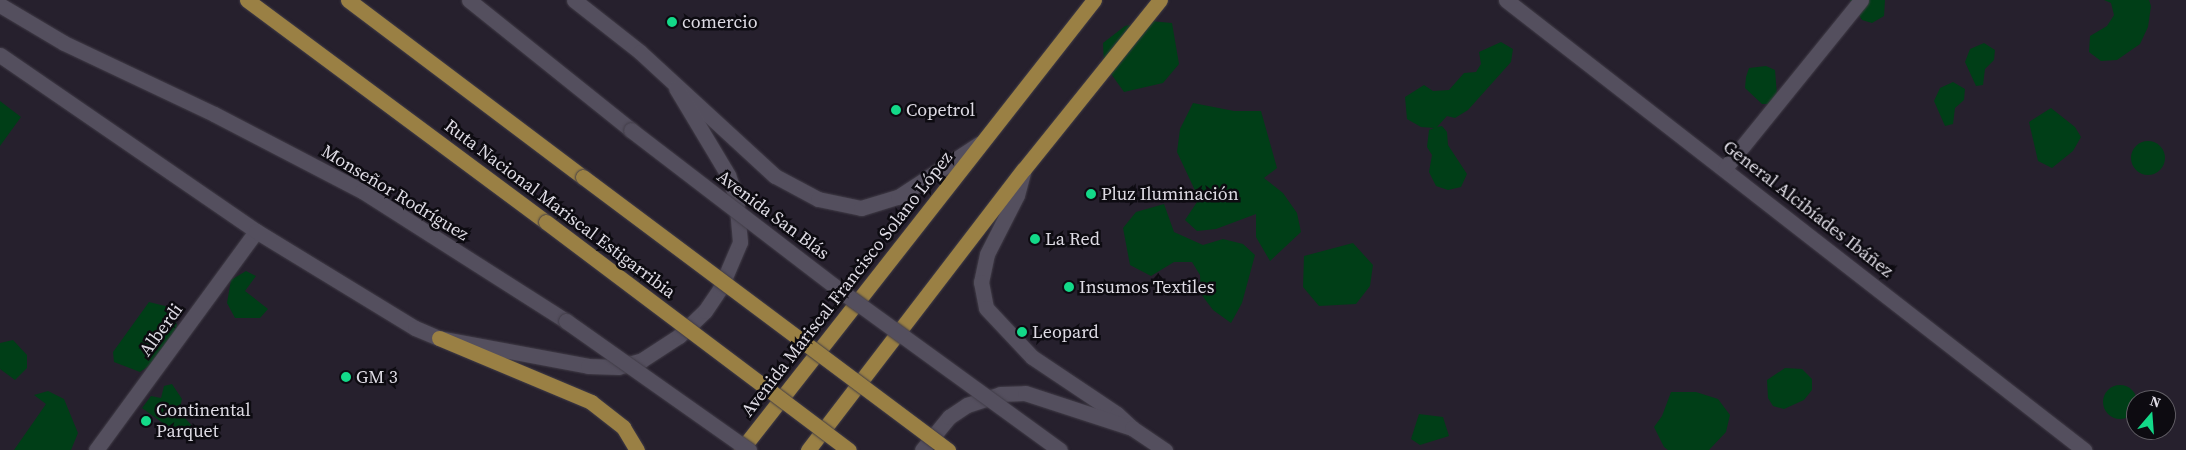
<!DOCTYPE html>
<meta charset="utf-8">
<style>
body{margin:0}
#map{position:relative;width:2186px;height:450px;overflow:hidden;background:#26202d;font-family:"Source Serif 4",serif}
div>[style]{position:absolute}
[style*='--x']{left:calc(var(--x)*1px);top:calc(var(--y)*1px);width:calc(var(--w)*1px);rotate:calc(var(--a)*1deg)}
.green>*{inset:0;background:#003e17}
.round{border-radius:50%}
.roads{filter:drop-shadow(0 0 1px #413c47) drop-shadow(0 0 1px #413c47)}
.minor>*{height:15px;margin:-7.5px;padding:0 7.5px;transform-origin:7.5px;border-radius:7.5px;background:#544f5e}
.tertiary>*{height:15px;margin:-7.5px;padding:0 7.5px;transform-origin:7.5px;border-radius:7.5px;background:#544f5e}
.trunk>*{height:15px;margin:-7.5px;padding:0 7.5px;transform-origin:7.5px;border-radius:7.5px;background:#9a8044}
.bridges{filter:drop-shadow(0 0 1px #413c47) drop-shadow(0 0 1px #413c47)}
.tertiary-bridge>*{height:15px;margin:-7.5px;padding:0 7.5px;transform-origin:7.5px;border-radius:7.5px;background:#544f5e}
.trunk-bridge>*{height:15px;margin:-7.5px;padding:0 7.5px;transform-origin:7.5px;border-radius:7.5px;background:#9a8044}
.dots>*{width:14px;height:14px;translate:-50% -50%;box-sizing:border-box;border:2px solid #0d0b11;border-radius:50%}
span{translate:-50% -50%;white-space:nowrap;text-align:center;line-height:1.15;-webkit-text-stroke:5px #0d0b11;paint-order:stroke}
.poi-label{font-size:18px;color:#dedbe4}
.left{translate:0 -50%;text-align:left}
.street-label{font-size:18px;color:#dedbe4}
.north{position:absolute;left:2126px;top:390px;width:50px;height:50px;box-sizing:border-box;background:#0d0b11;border:1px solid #615e65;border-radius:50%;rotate:18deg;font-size:14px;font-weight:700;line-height:20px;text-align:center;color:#dedbe4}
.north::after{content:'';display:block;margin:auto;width:18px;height:22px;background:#13d989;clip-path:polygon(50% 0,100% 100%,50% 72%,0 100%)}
</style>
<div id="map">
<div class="green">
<div style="clip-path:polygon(1850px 0,1885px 0,1884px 16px,1872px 23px,1862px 20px)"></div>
<div style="clip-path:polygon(2104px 0,2149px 0,2151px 6px,2148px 27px,2140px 44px,2117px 60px,2101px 61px,2089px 52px,2090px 36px,2107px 26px,2114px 15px,2111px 3px)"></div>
<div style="clip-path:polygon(1150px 21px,1172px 23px,1179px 64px,1163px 83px,1124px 92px,1104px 64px,1103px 43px,1125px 26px)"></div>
<div style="clip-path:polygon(1501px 42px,1513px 49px,1511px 62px,1468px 110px,1455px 118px,1447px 116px,1437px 127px,1442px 126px,1447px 132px,1448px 145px,1467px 174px,1461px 187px,1448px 190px,1436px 186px,1429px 172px,1432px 155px,1427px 147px,1429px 130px,1434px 128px,1421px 127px,1407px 119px,1405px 97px,1424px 85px,1433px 91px,1449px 90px,1464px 73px,1476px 72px,1481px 64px,1479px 52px)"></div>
<div style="clip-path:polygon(1984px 43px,1995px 50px,1994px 60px,1985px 69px,1983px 85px,1976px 86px,1965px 62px,1970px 49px)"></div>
<div style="clip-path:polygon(1766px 66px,1775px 70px,1777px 95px,1770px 104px,1762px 104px,1745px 88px,1746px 77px,1749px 68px)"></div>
<div style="clip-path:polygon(1953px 82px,1965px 89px,1964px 100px,1955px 108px,1953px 124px,1945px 126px,1934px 101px,1940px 88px)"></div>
<div style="clip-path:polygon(0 101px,21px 117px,0 146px)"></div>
<div style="clip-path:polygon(1193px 103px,1234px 111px,1261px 111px,1277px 168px,1264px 178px,1283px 193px,1297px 213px,1301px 232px,1270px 261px,1256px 237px,1256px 214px,1216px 229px,1197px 231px,1185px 220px,1199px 199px,1177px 152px,1180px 129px)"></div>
<div style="clip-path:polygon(2051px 108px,2075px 127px,2081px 137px,2073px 151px,2052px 168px,2038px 161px,2029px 122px)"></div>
<div class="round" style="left:2131px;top:141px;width:34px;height:34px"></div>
<div style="clip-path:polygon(1164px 204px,1174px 232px,1203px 245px,1223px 239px,1243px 244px,1255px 255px,1242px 303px,1231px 323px,1213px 310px,1201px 294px,1200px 275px,1192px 262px,1174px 262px,1151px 276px,1130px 265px,1123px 228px,1136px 212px)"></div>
<div style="clip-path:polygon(1353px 243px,1373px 265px,1370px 286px,1356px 304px,1319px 306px,1303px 287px,1304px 256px)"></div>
<div style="clip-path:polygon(246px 271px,256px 276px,245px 291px,268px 309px,260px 318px,235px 318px,227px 303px,231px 280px)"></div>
<div style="clip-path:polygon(149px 302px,169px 307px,177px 325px,165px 355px,140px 372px,114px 362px,113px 352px)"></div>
<div style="clip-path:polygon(13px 340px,27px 355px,27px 368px,15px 380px,0 369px,0 343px)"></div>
<div style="clip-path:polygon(1785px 368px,1802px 369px,1812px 379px,1812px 390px,1804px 400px,1784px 409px,1773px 406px,1768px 398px,1767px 380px)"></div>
<div style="clip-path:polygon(172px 384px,182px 399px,179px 411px,193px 427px,188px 434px,178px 434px,142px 408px,151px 396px,161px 398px,164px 386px)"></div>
<div class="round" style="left:2103px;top:385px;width:34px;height:34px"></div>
<div style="clip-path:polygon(48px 391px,64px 399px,78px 433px,71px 450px,14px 450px,46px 404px,34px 395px)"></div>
<div style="clip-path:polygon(1671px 392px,1696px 392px,1718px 399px,1730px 415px,1726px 432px,1709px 450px,1668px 450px,1664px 447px,1654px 427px,1662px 416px)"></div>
<div style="clip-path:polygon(1419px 414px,1443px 417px,1449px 436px,1420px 445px,1411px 439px)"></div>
</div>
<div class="roads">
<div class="minor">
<div style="--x:1506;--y:0;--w:733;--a:37.9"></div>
<div style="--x:1725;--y:168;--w:216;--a:-51"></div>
<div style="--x:96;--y:450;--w:271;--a:-53.8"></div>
</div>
<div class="tertiary">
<div style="--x:469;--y:0;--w:208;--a:38.7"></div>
<div style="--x:574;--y:0;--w:84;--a:38.2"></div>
<div style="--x:640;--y:52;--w:183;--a:42.6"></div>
<div style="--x:775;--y:176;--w:49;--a:28.1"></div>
<div style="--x:818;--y:199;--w:44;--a:11.8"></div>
<div style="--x:861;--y:208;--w:39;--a:-17"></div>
<div style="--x:898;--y:197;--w:97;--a:-33.2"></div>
<div style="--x:0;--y:5;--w:74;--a:30.7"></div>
<div style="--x:64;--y:43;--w:166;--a:25.3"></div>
<div style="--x:214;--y:114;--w:167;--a:27.5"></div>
<div style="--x:362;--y:191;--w:242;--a:32.5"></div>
<div style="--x:0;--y:55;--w:311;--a:34.5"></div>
<div style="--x:256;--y:231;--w:186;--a:31.4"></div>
<div style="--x:415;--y:328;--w:26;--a:23"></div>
<div style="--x:439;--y:338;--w:152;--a:10.6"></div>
<div style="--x:588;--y:366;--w:30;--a:2"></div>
<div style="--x:618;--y:367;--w:25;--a:-16"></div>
<div style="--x:642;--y:360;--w:44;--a:-33"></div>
<div style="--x:679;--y:336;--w:36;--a:-44"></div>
<div style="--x:705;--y:311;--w:27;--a:-56"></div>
<div style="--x:720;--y:289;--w:51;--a:-66.9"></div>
<div style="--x:740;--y:242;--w:45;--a:-95.1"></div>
<div style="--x:736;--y:197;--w:23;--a:-110"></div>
<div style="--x:728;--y:175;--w:101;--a:-120.9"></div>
<div style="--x:1024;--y:169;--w:27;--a:105"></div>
<div style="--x:1017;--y:195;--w:66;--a:117"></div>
<div style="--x:987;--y:254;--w:29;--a:102"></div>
<div style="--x:981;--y:282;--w:26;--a:79"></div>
<div style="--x:986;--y:308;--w:67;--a:46.8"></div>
<div style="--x:1032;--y:357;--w:102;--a:33.8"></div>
<div style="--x:1117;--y:414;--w:21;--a:43"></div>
<div style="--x:922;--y:450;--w:43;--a:-50.7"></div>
<div style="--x:949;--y:417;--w:22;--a:-34"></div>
<div style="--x:967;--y:405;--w:35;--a:-18"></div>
<div style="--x:1000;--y:394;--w:25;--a:-2"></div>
<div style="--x:1025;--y:393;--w:113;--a:18.1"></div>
<div style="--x:1132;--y:428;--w:40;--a:34"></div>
</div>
<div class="trunk">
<div style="--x:247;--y:0;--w:372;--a:36.6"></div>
<div style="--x:348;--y:0;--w:294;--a:37"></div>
<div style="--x:439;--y:338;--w:165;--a:22.8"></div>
<div style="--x:591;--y:402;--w:41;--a:38"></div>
<div style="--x:623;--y:427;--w:27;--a:59"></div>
<div style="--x:741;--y:450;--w:572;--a:-51.89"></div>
<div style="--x:808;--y:450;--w:354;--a:-52.5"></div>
<div style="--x:1024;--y:169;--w:217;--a:-51.2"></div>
</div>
</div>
<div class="bridges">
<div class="tertiary-bridge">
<div style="--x:631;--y:130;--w:256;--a:37.5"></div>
<div style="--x:834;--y:286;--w:279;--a:36"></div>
<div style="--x:566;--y:321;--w:224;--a:35.2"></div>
</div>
<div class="trunk-bridge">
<div style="--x:583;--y:177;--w:456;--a:36.8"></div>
<div style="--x:546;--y:222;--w:379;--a:37"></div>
</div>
</div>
<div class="dots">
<div style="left:672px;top:22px;background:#13d989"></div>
<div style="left:896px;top:110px;background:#13d989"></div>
<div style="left:1091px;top:194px;background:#13d989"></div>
<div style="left:1035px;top:239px;background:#13d989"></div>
<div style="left:1069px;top:287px;background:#13d989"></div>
<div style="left:1022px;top:332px;background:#13d989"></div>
<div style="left:346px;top:377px;background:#13d989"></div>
<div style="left:146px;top:421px;background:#13d989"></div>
</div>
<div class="poi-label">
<span class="left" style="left:682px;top:22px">comercio</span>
<span class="left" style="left:906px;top:110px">Copetrol</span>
<span class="left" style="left:1101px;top:194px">Pluz Iluminación</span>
<span class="left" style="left:1045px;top:239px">La Red</span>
<span class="left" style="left:1079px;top:287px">Insumos Textiles</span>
<span class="left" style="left:1032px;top:332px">Leopard</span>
<span class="left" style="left:356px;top:377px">GM 3</span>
<span class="left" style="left:156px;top:421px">Continental<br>Parquet</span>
</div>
<div class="street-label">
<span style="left:395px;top:193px;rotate:31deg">Monseñor Rodríguez</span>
<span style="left:560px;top:209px;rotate:37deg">Ruta Nacional Mariscal Estigarribia</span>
<span style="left:1808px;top:209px;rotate:38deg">General Alcibíades Ibáñez</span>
<span style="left:773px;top:215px;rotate:37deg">Avenida San Blás</span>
<span style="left:847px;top:284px;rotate:-52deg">Avenida Mariscal Francisco Solano López</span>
<span style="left:161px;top:330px;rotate:-54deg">Alberdi</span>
</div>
<div class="north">N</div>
</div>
